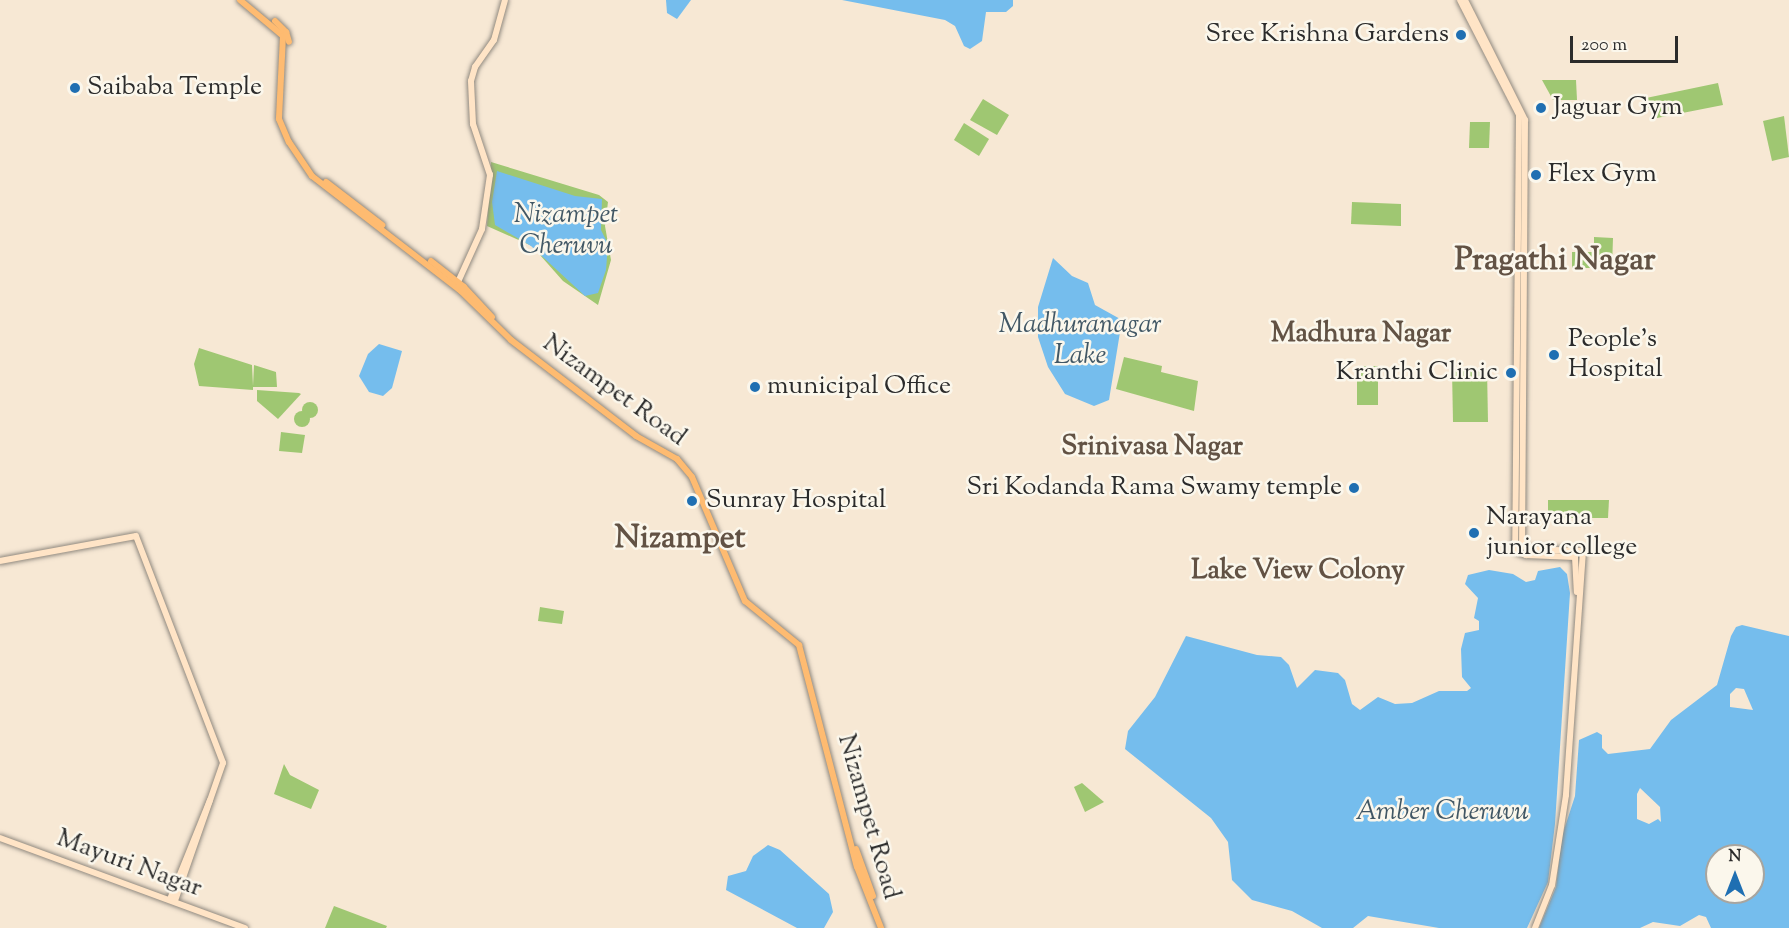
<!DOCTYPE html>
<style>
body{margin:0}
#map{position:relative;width:1789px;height:928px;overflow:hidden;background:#f7e8d4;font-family:"Sorts Mill Goudy",serif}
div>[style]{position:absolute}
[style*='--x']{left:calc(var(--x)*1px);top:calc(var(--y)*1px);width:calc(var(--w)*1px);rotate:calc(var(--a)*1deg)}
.green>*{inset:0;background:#9fc772}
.round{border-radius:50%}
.water>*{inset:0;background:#75bded}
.roads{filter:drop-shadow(0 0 2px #918a80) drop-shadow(0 0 2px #918a80)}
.secondary>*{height:6px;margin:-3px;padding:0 3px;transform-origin:3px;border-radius:3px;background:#ffe4c6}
.primary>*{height:6px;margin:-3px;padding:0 3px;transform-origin:3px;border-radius:3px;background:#febb71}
.dots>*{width:16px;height:16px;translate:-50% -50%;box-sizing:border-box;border:3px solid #fbf7ec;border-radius:50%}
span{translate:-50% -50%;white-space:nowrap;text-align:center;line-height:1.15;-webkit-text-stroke:5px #fbf7ec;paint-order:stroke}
.poi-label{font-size:26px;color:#2b2b2b}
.right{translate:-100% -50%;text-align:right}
.left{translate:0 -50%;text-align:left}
.street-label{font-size:26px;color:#2b2b2b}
.water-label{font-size:27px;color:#415765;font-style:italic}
.neighbourhood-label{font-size:27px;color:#625244;font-weight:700}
.district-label{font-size:32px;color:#625244;font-weight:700}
.north{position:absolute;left:1705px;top:844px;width:60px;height:60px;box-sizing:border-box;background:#fbf7ec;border:2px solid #a8a59f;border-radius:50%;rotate:0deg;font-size:16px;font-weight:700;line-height:24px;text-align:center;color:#2b2b2b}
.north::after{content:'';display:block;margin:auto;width:21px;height:27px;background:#1f6fb2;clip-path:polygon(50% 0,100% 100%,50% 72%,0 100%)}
.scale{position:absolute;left:1570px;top:36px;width:108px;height:27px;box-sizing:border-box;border:3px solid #2b2b2b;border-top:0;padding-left:8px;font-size:18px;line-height:21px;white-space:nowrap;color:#2b2b2b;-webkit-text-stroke:4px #fbf7ec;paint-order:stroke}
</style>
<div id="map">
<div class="green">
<div style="clip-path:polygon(1542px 80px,1576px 80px,1577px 100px,1553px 100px)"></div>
<div style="clip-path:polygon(1718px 83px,1723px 105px,1657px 118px,1655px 107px,1648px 108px,1646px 98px)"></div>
<div style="clip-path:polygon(983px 99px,1009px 115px,997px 135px,970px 120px)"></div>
<div style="clip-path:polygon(1784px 116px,1789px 157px,1772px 161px,1763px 121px)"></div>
<div style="clip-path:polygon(1470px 122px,1490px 122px,1489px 148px,1469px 148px)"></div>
<div style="clip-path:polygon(964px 123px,989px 139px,979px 156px,954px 140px)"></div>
<div style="clip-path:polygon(491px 162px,599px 195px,608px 202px,605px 226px,611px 260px,598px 305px,563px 281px,532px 246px,487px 226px)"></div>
<div style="clip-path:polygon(1352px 202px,1401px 204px,1401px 226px,1351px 224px)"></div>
<div style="clip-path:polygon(1594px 237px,1613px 238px,1612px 268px,1572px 268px,1572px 252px,1594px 252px)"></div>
<div style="clip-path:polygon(199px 348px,252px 365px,253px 386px,254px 365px,276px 372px,277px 387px,253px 387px,253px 390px,199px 386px,194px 364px)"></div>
<div style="clip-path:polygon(1124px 357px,1162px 366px,1161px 372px,1198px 381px,1194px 411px,1116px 389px)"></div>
<div style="clip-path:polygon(1357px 366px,1378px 366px,1378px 405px,1357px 405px)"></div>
<div style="clip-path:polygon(1487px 369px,1488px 422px,1453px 422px,1452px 370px)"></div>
<div style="clip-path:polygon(257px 390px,299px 393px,301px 394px,278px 419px,257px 401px)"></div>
<div class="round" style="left:302px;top:402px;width:16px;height:16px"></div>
<div class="round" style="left:294px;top:411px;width:16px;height:16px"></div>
<div style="clip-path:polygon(281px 432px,305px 435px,302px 453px,279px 451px)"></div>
<div style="clip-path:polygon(1548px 500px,1609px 500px,1608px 518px,1548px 518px)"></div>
<div style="clip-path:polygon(540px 607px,564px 611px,562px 624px,538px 621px)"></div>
<div style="clip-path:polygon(284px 764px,290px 775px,319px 790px,311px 809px,274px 794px)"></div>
<div style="clip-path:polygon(1082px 783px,1104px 802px,1085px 812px,1074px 787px)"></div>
<div style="clip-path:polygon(334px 906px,387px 926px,386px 928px,325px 928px)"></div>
</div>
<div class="water">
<div style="clip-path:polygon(666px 0,691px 0,677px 19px,667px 13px)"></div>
<div style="clip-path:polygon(842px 0,1013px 0,1013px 6px,1006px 12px,986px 12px,982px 41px,970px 49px,964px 46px,955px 26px,945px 20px)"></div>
<div style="clip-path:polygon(497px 171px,575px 196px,602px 199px,601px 230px,608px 244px,606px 270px,598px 293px,585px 296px,531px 246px,495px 225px,492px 202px)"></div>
<div style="clip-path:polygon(1053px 258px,1072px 276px,1088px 283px,1095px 305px,1122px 320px,1109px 400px,1094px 406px,1065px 394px,1048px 367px,1038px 337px,1038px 307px)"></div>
<div style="clip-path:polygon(379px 344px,402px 351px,392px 388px,383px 396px,369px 392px,359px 376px,368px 354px)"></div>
<div style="clip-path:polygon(1560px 567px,1567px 574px,1570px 593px,1555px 824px,1548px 882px,1527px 928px,1439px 928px,1368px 916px,1353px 928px,1322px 928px,1292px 911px,1252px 900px,1232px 880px,1228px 842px,1211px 818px,1125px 749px,1128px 731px,1155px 697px,1186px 636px,1257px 655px,1281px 657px,1289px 665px,1297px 688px,1315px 670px,1338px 673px,1345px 680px,1352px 704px,1360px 710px,1378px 697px,1395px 704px,1412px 703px,1439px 691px,1467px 691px,1471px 688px,1462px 677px,1461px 649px,1465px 633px,1479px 630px,1479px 621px,1474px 618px,1478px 598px,1465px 584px,1468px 575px,1489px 570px,1513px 574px,1526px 582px,1535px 580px,1538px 571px)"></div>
<div style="clip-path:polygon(evenodd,1742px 625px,1789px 636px,1789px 928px,1711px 928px,1706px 917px,1699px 915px,1680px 926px,1653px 922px,1640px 928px,1539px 928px,1556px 887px,1562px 836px,1575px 796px,1579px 740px,1597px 732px,1602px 735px,1602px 748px,1608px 754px,1650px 749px,1671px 720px,1717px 685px,1731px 636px,1736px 627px,1742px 625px,1736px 688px,1744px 689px,1753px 710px,1730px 707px,1730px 694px,1736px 688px,1742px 625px,1640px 788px,1660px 807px,1661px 822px,1658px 819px,1649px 824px,1637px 819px,1637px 794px,1640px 788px,1742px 625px,1717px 856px,1753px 856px,1753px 892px,1717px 892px,1717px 856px)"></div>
<div style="clip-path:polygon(768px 845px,780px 850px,829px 894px,833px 912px,824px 928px,797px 928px,726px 890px,728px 876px,746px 871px,753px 856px)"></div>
</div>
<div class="roads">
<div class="secondary">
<div style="--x:1460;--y:0;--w:129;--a:62.8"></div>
<div style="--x:1519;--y:115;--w:427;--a:90.5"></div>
<div style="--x:1515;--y:542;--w:10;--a:73"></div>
<div style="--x:1518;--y:552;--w:9;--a:21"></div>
<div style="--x:1526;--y:555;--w:49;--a:2.3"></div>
<div style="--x:1575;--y:557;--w:35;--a:87"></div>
<div style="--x:1465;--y:0;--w:134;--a:63.4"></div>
<div style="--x:1525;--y:120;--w:424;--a:90.4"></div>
<div style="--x:1522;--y:544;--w:7;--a:45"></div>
<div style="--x:1527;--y:549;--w:56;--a:2"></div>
<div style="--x:1583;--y:551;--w:245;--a:94"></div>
<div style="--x:1566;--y:795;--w:91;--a:98.8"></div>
<div style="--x:1552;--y:885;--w:46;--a:111.6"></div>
<div style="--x:458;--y:282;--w:58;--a:-65.6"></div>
<div style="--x:482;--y:229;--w:55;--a:-81.6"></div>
<div style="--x:490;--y:175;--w:54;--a:-108.4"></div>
<div style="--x:473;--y:124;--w:43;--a:-92.7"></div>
<div style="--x:471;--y:81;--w:15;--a:-74"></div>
<div style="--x:475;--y:67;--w:33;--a:-55"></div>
<div style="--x:494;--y:40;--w:41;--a:-74.6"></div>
<div style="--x:0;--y:561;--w:138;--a:-10.4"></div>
<div style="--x:136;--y:536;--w:243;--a:69"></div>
<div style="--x:223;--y:763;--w:146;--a:109.2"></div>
<div style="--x:0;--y:838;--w:261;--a:20.2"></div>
<div style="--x:170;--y:899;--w:107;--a:-68"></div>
</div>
<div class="primary">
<div style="--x:240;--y:0;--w:56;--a:39.9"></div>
<div style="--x:283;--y:36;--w:83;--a:92.8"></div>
<div style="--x:279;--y:119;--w:25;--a:67"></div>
<div style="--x:289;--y:142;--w:41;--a:55.9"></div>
<div style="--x:312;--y:176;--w:188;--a:37.7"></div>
<div style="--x:461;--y:291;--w:70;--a:44.4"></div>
<div style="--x:511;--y:340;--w:158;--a:37.5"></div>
<div style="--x:636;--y:436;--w:47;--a:29.3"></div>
<div style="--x:677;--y:459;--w:23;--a:50"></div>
<div style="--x:692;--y:477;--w:135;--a:66.9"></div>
<div style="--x:745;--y:601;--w:70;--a:39.2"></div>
<div style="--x:799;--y:645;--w:229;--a:75.4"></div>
<div style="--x:857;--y:867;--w:66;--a:68.5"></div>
<div style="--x:275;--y:21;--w:16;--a:45"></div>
<div style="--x:286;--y:32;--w:10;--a:73"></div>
<div style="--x:326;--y:182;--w:71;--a:37.5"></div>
<div style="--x:431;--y:261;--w:42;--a:38.2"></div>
<div style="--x:464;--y:287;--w:41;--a:47"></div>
<div style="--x:856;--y:849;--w:50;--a:70.1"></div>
</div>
</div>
<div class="dots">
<div style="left:1461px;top:35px;background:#1f6fb2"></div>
<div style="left:75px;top:88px;background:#1f6fb2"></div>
<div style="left:1541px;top:108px;background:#1f6fb2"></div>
<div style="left:1536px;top:175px;background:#1f6fb2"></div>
<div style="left:1554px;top:355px;background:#1f6fb2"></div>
<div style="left:1511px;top:373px;background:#1f6fb2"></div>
<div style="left:755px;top:387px;background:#1f6fb2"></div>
<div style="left:1354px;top:488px;background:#1f6fb2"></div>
<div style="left:692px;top:501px;background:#1f6fb2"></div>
<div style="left:1474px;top:533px;background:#1f6fb2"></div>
</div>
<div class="poi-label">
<span class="right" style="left:1449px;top:35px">Sree Krishna Gardens</span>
<span class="left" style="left:87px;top:88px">Saibaba Temple</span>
<span class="left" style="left:1553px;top:108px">Jaguar Gym</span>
<span class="left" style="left:1548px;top:175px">Flex Gym</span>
<span class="left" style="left:1568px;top:355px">People's<br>Hospital</span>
<span class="right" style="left:1498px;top:373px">Kranthi Clinic</span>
<span class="left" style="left:767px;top:387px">municipal Office</span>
<span class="right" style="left:1342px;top:488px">Sri Kodanda Rama Swamy temple</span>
<span class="left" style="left:706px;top:501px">Sunray Hospital</span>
<span class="left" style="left:1486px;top:533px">Narayana<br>junior college</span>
</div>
<div class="street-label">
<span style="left:614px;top:391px;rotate:36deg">Nizampet Road</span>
<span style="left:868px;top:817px;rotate:74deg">Nizampet Road</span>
<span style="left:129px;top:864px;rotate:20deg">Mayuri Nagar</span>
</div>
<div class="water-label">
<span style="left:566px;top:231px">Nizampet<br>Cheruvu</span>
<span style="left:1080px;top:341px">Madhuranagar<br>Lake</span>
<span style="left:1442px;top:813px">Amber Cheruvu</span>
</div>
<div class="neighbourhood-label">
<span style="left:1361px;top:335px">Madhura Nagar</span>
<span style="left:1152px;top:448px">Srinivasa Nagar</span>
<span style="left:1298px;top:572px">Lake View Colony</span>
</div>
<div class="district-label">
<span style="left:1555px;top:261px">Pragathi Nagar</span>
<span style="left:680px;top:539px">Nizampet</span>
</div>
<div class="north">N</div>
<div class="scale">200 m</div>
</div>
